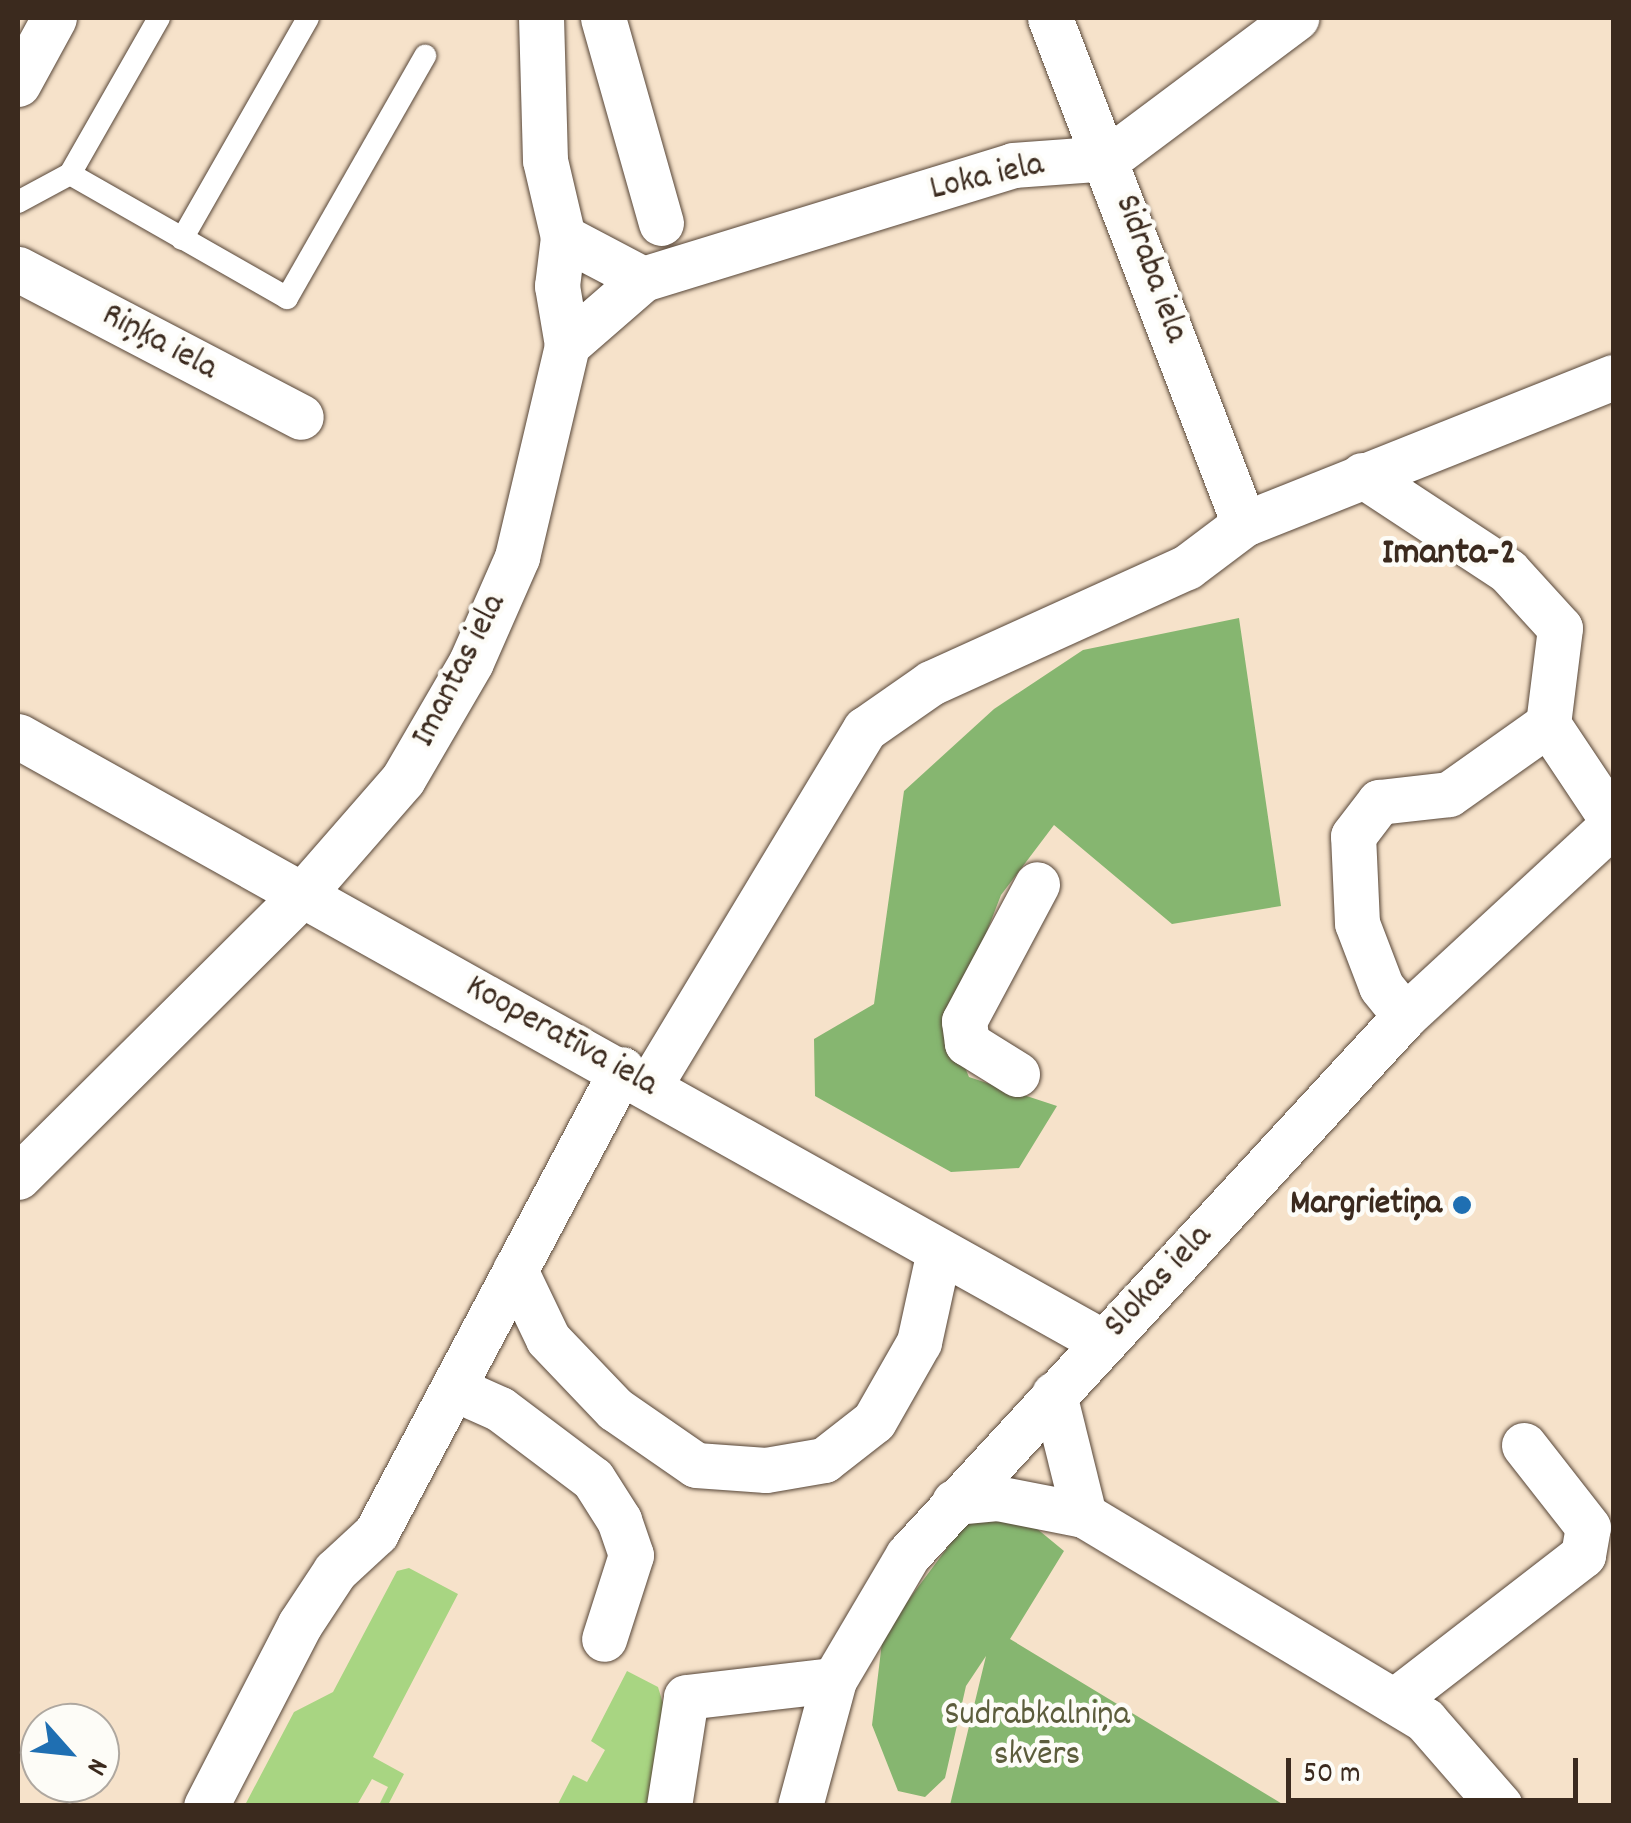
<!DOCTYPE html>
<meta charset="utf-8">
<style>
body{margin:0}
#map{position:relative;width:1631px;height:1823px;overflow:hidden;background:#f6e2ca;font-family:Dekko,sans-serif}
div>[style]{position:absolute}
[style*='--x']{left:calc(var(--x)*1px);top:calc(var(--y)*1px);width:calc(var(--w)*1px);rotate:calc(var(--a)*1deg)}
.green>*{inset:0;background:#a8d582}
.forest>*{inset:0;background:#86b670}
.roads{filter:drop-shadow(0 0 2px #574638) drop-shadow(0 0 2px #574638)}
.service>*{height:22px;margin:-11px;padding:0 11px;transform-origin:11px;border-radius:11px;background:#fff}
.minor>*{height:45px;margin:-22.5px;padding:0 22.5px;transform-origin:22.5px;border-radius:22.5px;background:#fff}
.dots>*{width:28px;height:28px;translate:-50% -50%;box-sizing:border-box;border:5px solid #fdfcf7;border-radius:50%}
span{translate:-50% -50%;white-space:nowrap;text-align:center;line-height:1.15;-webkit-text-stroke:9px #fdfcf7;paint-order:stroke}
.street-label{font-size:35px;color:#3b2a1e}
.poi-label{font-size:35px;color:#3b2a1e;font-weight:700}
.right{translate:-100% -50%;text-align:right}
.park-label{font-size:35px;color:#5c5d3c}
.neighbourhood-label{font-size:38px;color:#3b2a1e;font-weight:700}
.frame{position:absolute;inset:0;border:20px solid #3b2a1e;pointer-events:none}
.north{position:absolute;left:20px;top:1703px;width:100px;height:100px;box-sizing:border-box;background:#fdfcf7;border:2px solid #afa8a0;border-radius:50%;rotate:117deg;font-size:28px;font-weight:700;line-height:40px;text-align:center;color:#3b2a1e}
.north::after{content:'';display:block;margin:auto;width:35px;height:45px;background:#1f6fb2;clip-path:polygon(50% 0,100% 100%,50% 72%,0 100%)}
.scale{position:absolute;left:1286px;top:1758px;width:292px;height:45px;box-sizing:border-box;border:5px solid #3b2a1e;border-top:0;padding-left:12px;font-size:30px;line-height:35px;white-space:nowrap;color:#3b2a1e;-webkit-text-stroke:8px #fdfcf7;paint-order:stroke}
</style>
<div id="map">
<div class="green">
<div style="clip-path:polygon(409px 1568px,458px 1594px,373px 1757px,404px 1774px,388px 1805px,379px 1805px,388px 1787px,372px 1779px,357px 1805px,245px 1805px,294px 1712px,333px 1692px,397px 1571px)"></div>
<div style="clip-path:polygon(627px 1671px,658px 1687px,665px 1710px,660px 1805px,557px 1806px,573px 1775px,587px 1782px,605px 1750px,591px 1741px)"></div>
</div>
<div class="forest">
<div style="clip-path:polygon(1239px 618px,1281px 906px,1172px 924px,1054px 825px,1001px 895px,949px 1029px,969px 1077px,1057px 1106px,1019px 1168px,951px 1172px,815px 1096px,814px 1039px,874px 1004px,904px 791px,994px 709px,1083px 650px)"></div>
<div style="clip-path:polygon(1024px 1518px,1064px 1551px,1010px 1639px,1284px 1805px,950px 1805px,986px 1656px,966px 1686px,945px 1778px,925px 1797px,898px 1791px,872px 1725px,883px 1634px,965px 1524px)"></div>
</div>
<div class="roads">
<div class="service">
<div style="--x:70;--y:174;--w:250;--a:29.7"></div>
<div style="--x:287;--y:298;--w:279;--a:-60.3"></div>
<div style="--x:18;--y:202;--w:59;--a:-28.3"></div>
<div style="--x:70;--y:174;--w:180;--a:-60.3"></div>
<div style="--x:182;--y:239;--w:254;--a:-60.3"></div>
</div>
<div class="minor">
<div style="--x:603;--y:18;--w:213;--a:74.2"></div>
<div style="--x:1050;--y:18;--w:542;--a:69.02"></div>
<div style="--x:18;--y:84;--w:75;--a:-61.4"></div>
<div style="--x:563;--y:237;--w:90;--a:27.7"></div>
<div style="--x:643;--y:279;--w:101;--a:139"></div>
<div style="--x:18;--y:269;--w:319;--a:27.6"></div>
<div style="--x:643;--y:279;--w:387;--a:-17.1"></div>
<div style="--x:1013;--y:165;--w:96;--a:-4.2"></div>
<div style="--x:1109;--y:158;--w:234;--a:-36.8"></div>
<div style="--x:1362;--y:475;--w:175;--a:33.3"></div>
<div style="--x:1508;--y:571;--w:77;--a:47.6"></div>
<div style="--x:1560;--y:628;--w:97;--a:97.1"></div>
<div style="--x:1548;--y:724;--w:119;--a:56.3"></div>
<div style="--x:18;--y:736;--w:1243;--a:29.18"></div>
<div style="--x:1405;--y:1016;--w:38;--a:-129"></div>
<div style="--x:1381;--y:986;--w:67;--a:-110.9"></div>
<div style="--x:1357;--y:923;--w:87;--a:-92.6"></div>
<div style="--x:1353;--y:836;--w:43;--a:-52.6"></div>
<div style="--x:1379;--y:802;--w:70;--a:-6.5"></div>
<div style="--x:1449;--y:794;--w:121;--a:-35.3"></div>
<div style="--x:1017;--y:1074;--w:59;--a:-148.2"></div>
<div style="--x:967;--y:1043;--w:22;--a:-98"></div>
<div style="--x:964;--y:1021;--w:155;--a:-61.9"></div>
<div style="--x:650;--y:1085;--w:416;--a:-58.9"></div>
<div style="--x:865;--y:729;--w:80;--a:-34.9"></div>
<div style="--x:931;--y:683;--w:281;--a:-24.4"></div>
<div style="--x:1187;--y:567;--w:71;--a:-37"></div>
<div style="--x:1244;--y:524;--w:398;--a:-21.7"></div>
<div style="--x:18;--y:1177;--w:399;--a:-44.8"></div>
<div style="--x:301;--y:896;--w:155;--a:-48.9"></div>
<div style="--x:403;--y:779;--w:135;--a:-59.8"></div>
<div style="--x:471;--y:662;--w:115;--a:-66.3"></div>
<div style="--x:517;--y:557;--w:218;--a:-76.7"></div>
<div style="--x:567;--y:345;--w:60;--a:-99.6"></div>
<div style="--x:557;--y:286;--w:49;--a:-83"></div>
<div style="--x:563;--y:237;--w:79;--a:-103.2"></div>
<div style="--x:545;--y:160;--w:142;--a:-91.6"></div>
<div style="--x:515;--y:1270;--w:76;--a:64.4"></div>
<div style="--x:548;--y:1339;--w:97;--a:46.3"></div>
<div style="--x:615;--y:1409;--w:98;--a:34.7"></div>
<div style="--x:696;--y:1465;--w:70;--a:4.1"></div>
<div style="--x:766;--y:1470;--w:59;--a:-9.8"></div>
<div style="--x:824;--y:1460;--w:63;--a:-38"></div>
<div style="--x:874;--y:1421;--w:91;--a:-60.3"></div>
<div style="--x:919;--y:1342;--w:93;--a:-77.6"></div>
<div style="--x:453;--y:1388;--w:51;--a:24.1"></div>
<div style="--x:500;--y:1409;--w:116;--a:37"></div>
<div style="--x:593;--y:1479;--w:49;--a:57.6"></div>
<div style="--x:619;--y:1520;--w:37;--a:71"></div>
<div style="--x:631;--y:1555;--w:88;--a:107.8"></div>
<div style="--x:1054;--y:1394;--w:125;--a:76.1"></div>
<div style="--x:1084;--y:1515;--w:398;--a:31"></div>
<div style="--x:1425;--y:1720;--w:114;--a:48.9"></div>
<div style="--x:954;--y:1502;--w:43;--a:-5.3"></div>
<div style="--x:997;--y:1498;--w:89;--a:11.1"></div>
<div style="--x:1394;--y:1701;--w:239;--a:-37.7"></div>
<div style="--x:1583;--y:1555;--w:28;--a:-80"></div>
<div style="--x:1588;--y:1527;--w:104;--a:-128"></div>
<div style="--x:206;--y:1806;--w:205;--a:-62.7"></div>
<div style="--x:300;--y:1624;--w:64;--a:-56.6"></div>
<div style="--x:335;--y:1571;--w:56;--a:-42.8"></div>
<div style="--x:376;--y:1533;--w:525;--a:-62.07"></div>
<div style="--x:669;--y:1806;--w:110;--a:-81.1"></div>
<div style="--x:686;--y:1697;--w:149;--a:-6.6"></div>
<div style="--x:800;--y:1806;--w:131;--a:-74.9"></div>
<div style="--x:834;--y:1680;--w:145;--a:-59.4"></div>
<div style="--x:908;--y:1555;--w:733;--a:-47.32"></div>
<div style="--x:1405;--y:1016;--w:284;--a:-42.7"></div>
</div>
</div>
<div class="dots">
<div style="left:1462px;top:1205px;background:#1f6fb2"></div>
</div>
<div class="street-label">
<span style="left:987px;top:178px;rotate:-13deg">Loka iela</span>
<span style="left:1150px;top:269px;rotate:70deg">Sidraba iela</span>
<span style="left:159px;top:343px;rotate:28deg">Riņķa iela</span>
<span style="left:460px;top:671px;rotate:-63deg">Imantas iela</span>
<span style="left:561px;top:1037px;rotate:29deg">Kooperatīva iela</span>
<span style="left:1159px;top:1282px;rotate:-47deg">Slokas iela</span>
</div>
<div class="poi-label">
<span class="right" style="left:1442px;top:1205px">Margrietiņa</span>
</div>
<div class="park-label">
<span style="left:1037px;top:1736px">Sudrabkalniņa<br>skvērs</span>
</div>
<div class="neighbourhood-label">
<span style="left:1449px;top:555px">Imanta-2</span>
</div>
<div class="frame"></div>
<div class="north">N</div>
<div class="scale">50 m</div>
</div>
